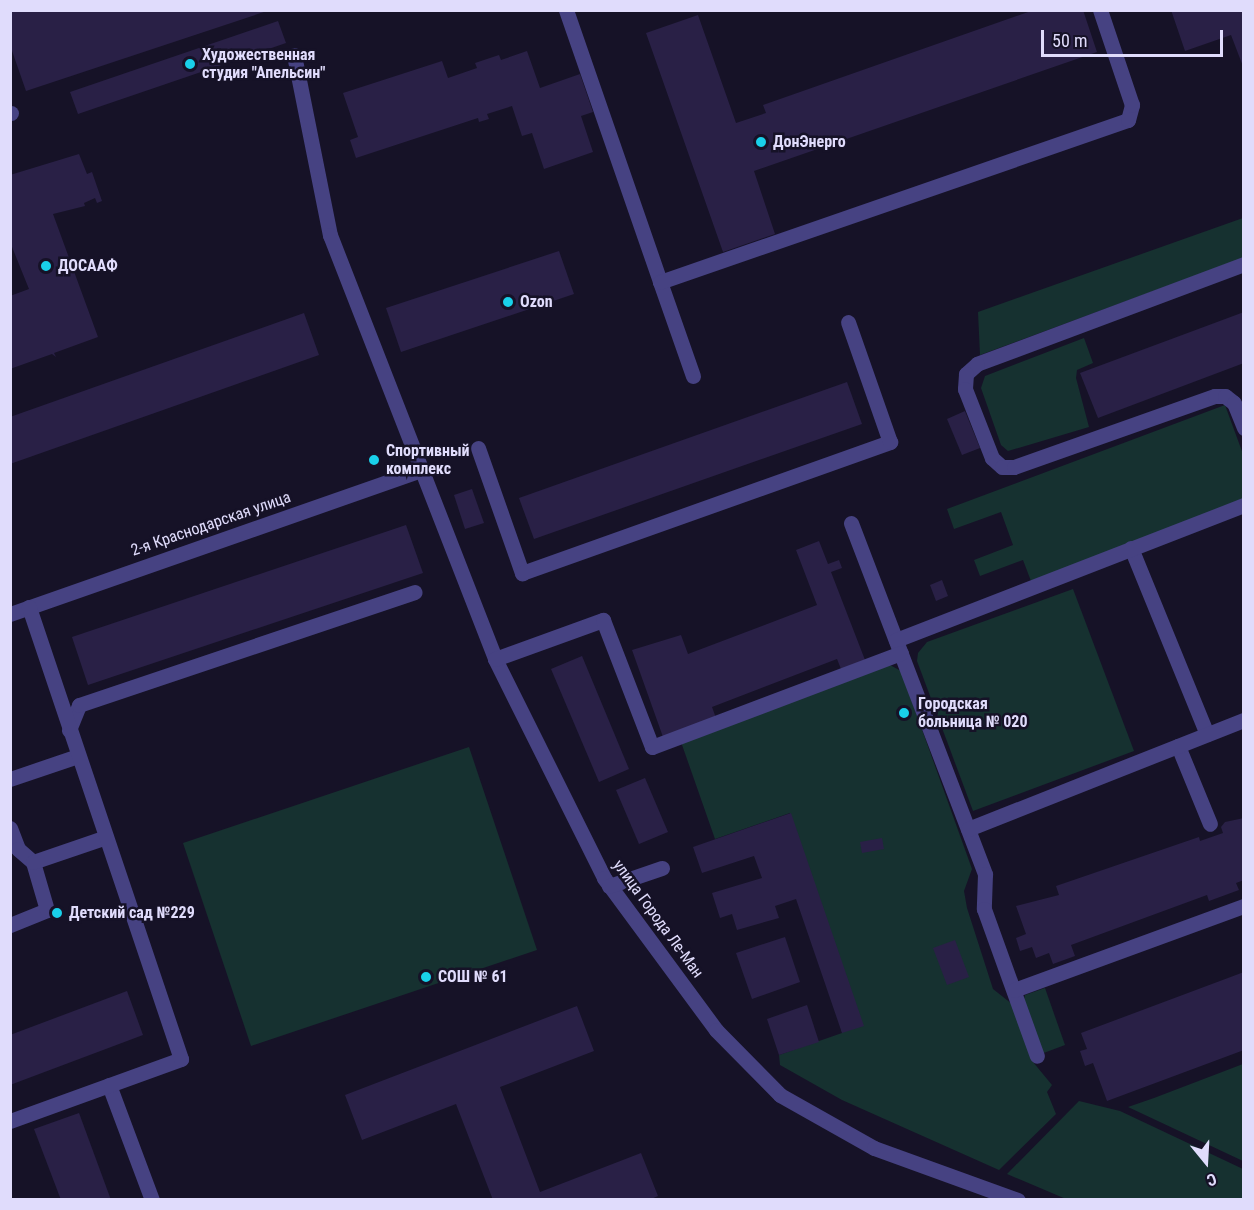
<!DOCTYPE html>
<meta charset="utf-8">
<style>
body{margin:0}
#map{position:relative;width:1254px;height:1210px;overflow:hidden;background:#161227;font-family:"Roboto Condensed",sans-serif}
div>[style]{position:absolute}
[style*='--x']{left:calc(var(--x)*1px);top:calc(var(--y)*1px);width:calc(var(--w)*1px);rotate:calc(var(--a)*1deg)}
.green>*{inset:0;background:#163130}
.building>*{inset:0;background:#292046}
.minor>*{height:15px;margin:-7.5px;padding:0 7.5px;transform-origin:7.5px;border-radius:7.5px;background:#464282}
.dots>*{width:16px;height:16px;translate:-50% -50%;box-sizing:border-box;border:3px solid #161227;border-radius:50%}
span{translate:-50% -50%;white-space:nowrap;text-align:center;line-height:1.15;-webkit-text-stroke:5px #161227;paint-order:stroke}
.poi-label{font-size:16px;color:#e0dcfc;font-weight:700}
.left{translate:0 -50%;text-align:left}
.street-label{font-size:16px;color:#e0dcfc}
.frame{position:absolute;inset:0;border:12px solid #e0dcfc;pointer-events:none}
.north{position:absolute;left:1176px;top:1132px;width:60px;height:60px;-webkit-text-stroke:4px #161227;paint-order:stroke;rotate:162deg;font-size:16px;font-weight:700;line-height:24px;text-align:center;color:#e0dcfc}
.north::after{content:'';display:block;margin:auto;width:21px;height:27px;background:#e0dcfc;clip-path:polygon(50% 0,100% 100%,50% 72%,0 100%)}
.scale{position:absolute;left:1041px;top:30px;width:182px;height:27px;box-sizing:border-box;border:3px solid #e0dcfc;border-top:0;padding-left:8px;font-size:18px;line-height:21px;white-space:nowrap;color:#e0dcfc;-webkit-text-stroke:4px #161227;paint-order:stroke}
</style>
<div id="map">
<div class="green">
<div style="clip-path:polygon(1243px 218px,1243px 258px,980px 355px,978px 312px)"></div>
<div style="clip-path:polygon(1084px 338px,1093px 363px,1077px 370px,1076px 378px,1089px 427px,1008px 451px,1001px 445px,981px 388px,985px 376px)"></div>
<div style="clip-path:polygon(1225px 405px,1243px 454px,1243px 502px,1034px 589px,1023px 560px,980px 576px,974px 560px,1013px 545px,1001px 512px,954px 529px,947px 509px)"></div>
<div style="clip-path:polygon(1073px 589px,1134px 751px,973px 811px,917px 661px,918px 653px,927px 642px)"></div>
<div style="clip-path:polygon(890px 665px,901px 671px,972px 869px,964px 891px,967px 908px,993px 989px,1012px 1004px,1033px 1062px,1052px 1085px,1047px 1092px,1056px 1114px,999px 1170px,842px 1100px,780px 1065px,779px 1055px,842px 1033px,790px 813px,715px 839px,681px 742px)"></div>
<div style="clip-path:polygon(469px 747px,537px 950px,251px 1046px,183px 843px)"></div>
<div style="clip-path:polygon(1045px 988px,1065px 1045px,1041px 1054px,1023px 1004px,1025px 995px)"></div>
<div style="clip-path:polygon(1243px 1064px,1243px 1161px,1128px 1107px,1154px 1098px)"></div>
<div style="clip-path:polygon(1079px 1101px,1120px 1111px,1243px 1169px,1243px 1199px,1066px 1199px,1007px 1174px)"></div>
</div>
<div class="building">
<div style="clip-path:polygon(10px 10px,267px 10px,267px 11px,26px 91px,10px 45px)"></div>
<div style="clip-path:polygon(1034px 10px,1083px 10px,1097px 52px,754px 171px,775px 234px,723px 252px,646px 33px,698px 15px,736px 123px,766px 113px,763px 105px)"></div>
<div style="clip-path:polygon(1171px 10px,1244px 10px,1244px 69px,1231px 35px,1185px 51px)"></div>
<div style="clip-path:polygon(278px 21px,286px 43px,78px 114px,70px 92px)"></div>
<div style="clip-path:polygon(527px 51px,540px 88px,580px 74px,593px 112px,581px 116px,593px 152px,544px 169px,532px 133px,522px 136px,512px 106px,487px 114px,489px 119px,479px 122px,478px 118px,356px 158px,350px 140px,358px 137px,343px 93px,442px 61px,448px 78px,477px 68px,475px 63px,499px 55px,501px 60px)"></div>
<div style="clip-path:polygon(79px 154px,87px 174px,92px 172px,102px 201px,97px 203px,95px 198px,84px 203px,85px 206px,53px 214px,98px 337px,54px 353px,56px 357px,52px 354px,10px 369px,10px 296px,29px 289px,10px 242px,10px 175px)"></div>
<div style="clip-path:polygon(559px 251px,574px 294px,401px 352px,386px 308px)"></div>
<div style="clip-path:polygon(1244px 312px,1244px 363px,1098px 418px,1080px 373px)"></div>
<div style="clip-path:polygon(304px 313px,319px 355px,10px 464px,10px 417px)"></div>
<div style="clip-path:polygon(847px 382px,862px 424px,534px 539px,519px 498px)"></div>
<div style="clip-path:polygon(965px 411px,980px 448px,962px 455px,947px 419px)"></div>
<div style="clip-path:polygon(472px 489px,484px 523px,465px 529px,454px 495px)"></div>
<div style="clip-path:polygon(406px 525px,423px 573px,88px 685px,72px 637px)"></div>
<div style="clip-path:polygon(819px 541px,828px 564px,839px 560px,842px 568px,831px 572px,865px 660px,841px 669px,837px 659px,712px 707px,716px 718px,663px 737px,632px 650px,681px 635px,688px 654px,817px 605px,796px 550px)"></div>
<div style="clip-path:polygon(942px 580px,948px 596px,936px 601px,930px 585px)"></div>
<div style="clip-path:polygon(582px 656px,629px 769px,599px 782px,551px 669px)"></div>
<div style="clip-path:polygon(645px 778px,668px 832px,639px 844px,616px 790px)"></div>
<div style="clip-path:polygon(791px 813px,864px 1026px,842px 1033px,796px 899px,775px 906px,779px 918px,737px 930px,732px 914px,720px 918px,712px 893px,762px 878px,754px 856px,702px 873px,693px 847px)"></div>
<div style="clip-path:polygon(1244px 818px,1244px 880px,1236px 883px,1239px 890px,1209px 901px,1207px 895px,1071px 945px,1075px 956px,1053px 964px,1049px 953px,1036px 958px,1032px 947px,1020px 951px,1016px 938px,1026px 934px,1016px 906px,1059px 895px,1056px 886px,1199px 837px,1200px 841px,1223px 833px,1221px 827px,1225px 822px)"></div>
<div style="clip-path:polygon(882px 838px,884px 849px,862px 853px,860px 842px)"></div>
<div style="clip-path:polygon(785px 937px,800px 982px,752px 999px,736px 953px)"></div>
<div style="clip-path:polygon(955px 940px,969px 977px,947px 985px,933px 948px)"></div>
<div style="clip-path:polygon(1244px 972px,1244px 1050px,1107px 1101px,1093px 1063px,1085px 1066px,1080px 1051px,1087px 1049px,1081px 1033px)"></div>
<div style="clip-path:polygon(127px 991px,143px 1035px,10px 1085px,10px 1035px)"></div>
<div style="clip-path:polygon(807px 1005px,819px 1042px,779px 1055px,767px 1019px)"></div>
<div style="clip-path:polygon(577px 1006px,594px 1051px,500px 1087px,540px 1192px,641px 1153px,658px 1196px,649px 1200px,493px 1200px,456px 1104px,362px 1140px,345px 1095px)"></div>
<div style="clip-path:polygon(79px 1113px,111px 1200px,61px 1200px,34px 1129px)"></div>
</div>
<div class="minor">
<div style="--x:566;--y:10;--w:288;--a:70.9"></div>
<div style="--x:294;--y:55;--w:184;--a:78.7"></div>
<div style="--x:330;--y:235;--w:455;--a:68.7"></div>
<div style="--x:495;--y:659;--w:245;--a:63.5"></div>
<div style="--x:604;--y:878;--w:189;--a:53.6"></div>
<div style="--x:716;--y:1030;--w:91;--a:45.4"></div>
<div style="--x:780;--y:1095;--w:108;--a:29.4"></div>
<div style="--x:874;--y:1148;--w:153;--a:19.9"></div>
<div style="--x:10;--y:113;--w:1;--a:0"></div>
<div style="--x:1244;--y:264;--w:285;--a:159.5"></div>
<div style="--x:977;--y:364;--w:15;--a:138"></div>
<div style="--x:966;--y:374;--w:15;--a:94"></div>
<div style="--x:965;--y:389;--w:74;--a:68.6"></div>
<div style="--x:992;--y:458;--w:13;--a:42"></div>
<div style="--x:1002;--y:467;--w:12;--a:0"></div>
<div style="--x:1014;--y:467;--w:213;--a:-19.5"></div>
<div style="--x:1215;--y:396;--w:10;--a:0"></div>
<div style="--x:1225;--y:396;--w:11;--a:38"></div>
<div style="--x:1234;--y:403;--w:27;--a:68"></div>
<div style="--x:693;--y:376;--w:100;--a:-109.3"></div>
<div style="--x:660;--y:282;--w:495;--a:-19.1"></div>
<div style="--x:1128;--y:120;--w:16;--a:-75"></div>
<div style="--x:1132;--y:105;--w:100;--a:-108.6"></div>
<div style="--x:478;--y:448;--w:133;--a:70.6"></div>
<div style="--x:522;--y:573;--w:391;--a:-19.6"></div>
<div style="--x:890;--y:442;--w:127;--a:-109.3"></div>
<div style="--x:851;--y:523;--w:376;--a:69.1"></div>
<div style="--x:985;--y:874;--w:35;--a:92"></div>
<div style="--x:984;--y:909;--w:156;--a:70.2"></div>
<div style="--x:1131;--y:548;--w:201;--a:67.8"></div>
<div style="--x:10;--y:614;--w:438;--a:-19.3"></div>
<div style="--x:896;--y:640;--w:373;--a:-21.2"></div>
<div style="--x:495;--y:659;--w:115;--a:-19.9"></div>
<div style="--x:603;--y:620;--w:136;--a:68.9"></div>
<div style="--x:652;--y:747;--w:266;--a:-20.7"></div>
<div style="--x:69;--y:730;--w:27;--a:-68"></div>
<div style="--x:79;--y:705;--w:354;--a:-18.6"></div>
<div style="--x:1178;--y:746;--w:84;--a:67.7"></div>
<div style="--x:10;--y:779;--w:72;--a:-18.7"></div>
<div style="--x:10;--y:828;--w:22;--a:69"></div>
<div style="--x:18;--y:849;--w:20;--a:41"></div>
<div style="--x:968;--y:829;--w:297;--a:-21.6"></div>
<div style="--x:609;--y:886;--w:56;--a:-18.8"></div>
<div style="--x:10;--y:925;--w:40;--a:-22"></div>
<div style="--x:47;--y:910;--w:50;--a:-106.3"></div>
<div style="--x:33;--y:862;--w:77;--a:-18.9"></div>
<div style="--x:1014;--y:990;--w:245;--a:-20.1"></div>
<div style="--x:109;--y:1085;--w:123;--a:69.5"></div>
<div style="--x:10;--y:1121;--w:182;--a:-19.9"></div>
<div style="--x:181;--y:1059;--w:477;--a:-108.6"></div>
</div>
<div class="dots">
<div style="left:190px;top:64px;background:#19d0ea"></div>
<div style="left:761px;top:142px;background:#19d0ea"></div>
<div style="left:46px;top:266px;background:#19d0ea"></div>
<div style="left:508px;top:302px;background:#19d0ea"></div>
<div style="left:374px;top:460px;background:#19d0ea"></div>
<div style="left:904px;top:713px;background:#19d0ea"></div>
<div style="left:57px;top:913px;background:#19d0ea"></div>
<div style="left:426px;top:977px;background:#19d0ea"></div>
</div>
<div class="poi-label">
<span class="left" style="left:202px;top:64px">Художественная<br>студия "Апельсин"</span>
<span class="left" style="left:773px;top:142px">ДонЭнерго</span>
<span class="left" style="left:58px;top:266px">ДОСААФ</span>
<span class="left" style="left:520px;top:302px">Ozon</span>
<span class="left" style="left:386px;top:460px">Спортивный<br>комплекс</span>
<span class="left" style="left:918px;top:713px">Городская<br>больница № 020</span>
<span class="left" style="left:69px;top:913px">Детский сад №229</span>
<span class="left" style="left:438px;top:977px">СОШ № 61</span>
</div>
<div class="street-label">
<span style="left:211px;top:524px;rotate:-19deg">2-я Краснодарская улица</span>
<span style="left:658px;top:919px;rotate:54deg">улица Города Ле-Ман</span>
</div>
<div class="frame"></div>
<div class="north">С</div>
<div class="scale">50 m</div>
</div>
